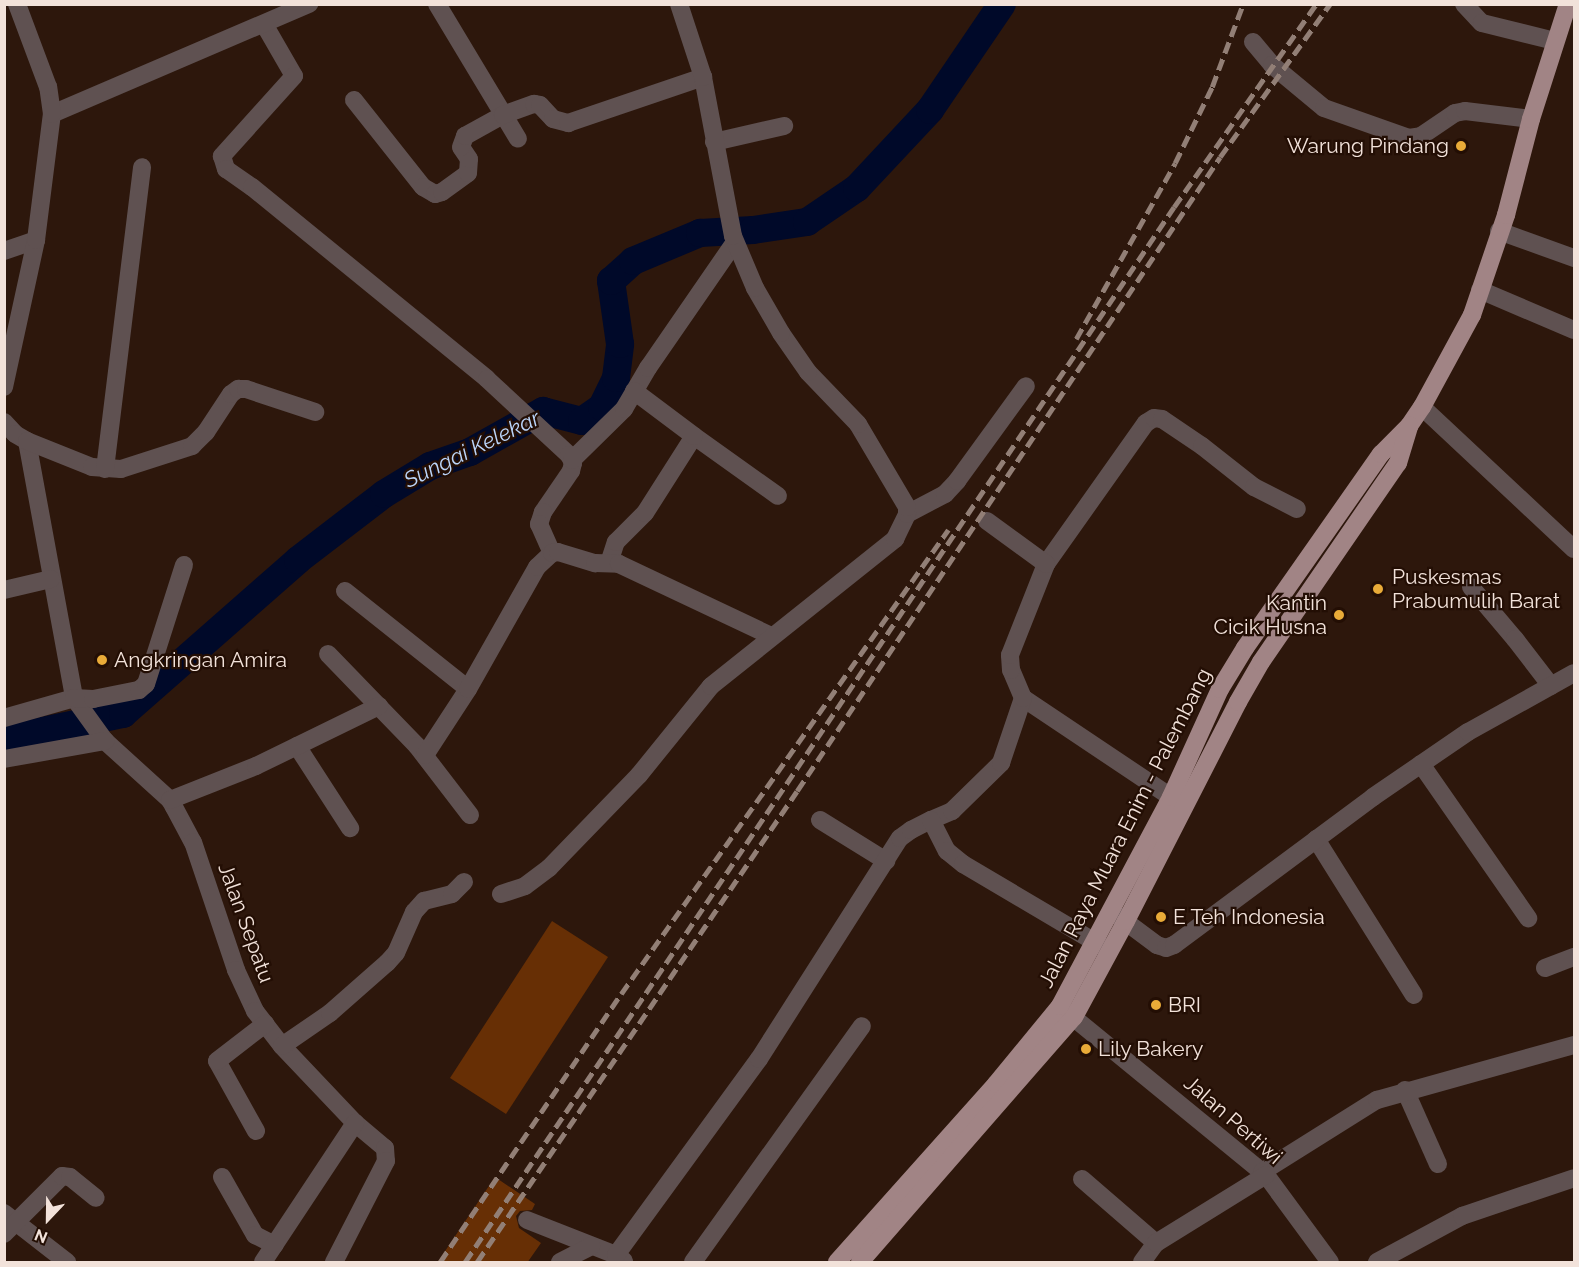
<!DOCTYPE html>
<style>
body{margin:0}
#map{position:relative;width:1579px;height:1267px;overflow:hidden;background:#2d170c;font-family:Raleway,sans-serif}
div>[style]{position:absolute}
[style*='--x']{left:calc(var(--x)*1px);top:calc(var(--y)*1px);width:calc(var(--w)*1px);rotate:calc(var(--a)*1deg)}
.river>*{height:28px;margin:-14px;padding:0 14px;transform-origin:14px;border-radius:14px;background:#000929}
.building>*{inset:0;background:#672f05}
.minor>*{height:18px;margin:-9px;padding:0 9px;transform-origin:9px;border-radius:9px;background:#5f5151}
.major>*{height:18px;margin:-9px;padding:0 9px;transform-origin:9px;border-radius:9px;background:#a18485}
.rail>*{height:4.5px;margin-top:-2.25px;transform-origin:0;background:repeating-linear-gradient(90deg,#927f76 0 12px,transparent 0 18px)}
.dots>*{width:16px;height:16px;translate:-50% -50%;box-sizing:border-box;border:3px solid #230e04;border-radius:50%}
span{translate:-50% -50%;white-space:nowrap;text-align:center;line-height:1.15;-webkit-text-stroke:4.5px #230e04;paint-order:stroke}
.poi-label{font-size:21px;color:#f2e2da}
.right{translate:-100% -50%;text-align:right}
.left{translate:0 -50%;text-align:left}
.street-label{font-size:21px;color:#f2e2da}
.water-label{font-size:22px;color:#bbd5fa;font-style:italic}
.frame{position:absolute;inset:0;border:6px solid #f2e2da;pointer-events:none}
.north{position:absolute;left:18px;top:1189px;width:60px;height:60px;-webkit-text-stroke:4px #230e04;paint-order:stroke;rotate:202deg;font-size:16px;font-weight:700;line-height:24px;text-align:center;color:#f2e2da}
.north::after{content:'';display:block;margin:auto;width:21px;height:27px;background:#f2e2da;clip-path:polygon(50% 0,100% 100%,50% 72%,0 100%)}
</style>
<div id="map">
<div class="river">
<div style="--x:4;--y:739;--w:122;--a:-11.9"></div>
<div style="--x:123;--y:714;--w:233;--a:-41.3"></div>
<div style="--x:298;--y:560;--w:108;--a:-37.5"></div>
<div style="--x:384;--y:494;--w:54;--a:-31.3"></div>
<div style="--x:430;--y:466;--w:42;--a:-19.3"></div>
<div style="--x:470;--y:452;--w:84;--a:-29.3"></div>
<div style="--x:543;--y:411;--w:40;--a:14.4"></div>
<div style="--x:582;--y:421;--w:24;--a:-35"></div>
<div style="--x:602;--y:407;--w:32;--a:-64"></div>
<div style="--x:616;--y:378;--w:34;--a:-83"></div>
<div style="--x:620;--y:344;--w:64;--a:-98.1"></div>
<div style="--x:611;--y:281;--w:30;--a:-42"></div>
<div style="--x:633;--y:261;--w:73;--a:-22.7"></div>
<div style="--x:700;--y:233;--w:53;--a:-3.2"></div>
<div style="--x:753;--y:230;--w:55;--a:-8.4"></div>
<div style="--x:807;--y:222;--w:60;--a:-34.2"></div>
<div style="--x:857;--y:188;--w:107;--a:-46.9"></div>
<div style="--x:930;--y:110;--w:128;--a:-55.8"></div>
</div>
<div class="building">
<div style="clip-path:polygon(552px 921px,608px 957px,506px 1114px,450px 1078px)"></div>
<div style="clip-path:polygon(495px 1177px,535px 1204px,532px 1210px,520px 1211px,516px 1216px,519px 1228px,541px 1243px,527px 1263px,437px 1263px)"></div>
</div>
<div class="minor">
<div style="--x:437;--y:4;--w:157;--a:59"></div>
<div style="--x:1464;--y:4;--w:26;--a:47"></div>
<div style="--x:1482;--y:23;--w:75;--a:13.9"></div>
<div style="--x:264;--y:24;--w:60;--a:60"></div>
<div style="--x:294;--y:76;--w:108;--a:132"></div>
<div style="--x:222;--y:156;--w:14;--a:73"></div>
<div style="--x:226;--y:169;--w:32;--a:35"></div>
<div style="--x:252;--y:187;--w:303;--a:39.2"></div>
<div style="--x:487;--y:379;--w:112;--a:42.8"></div>
<div style="--x:569;--y:455;--w:9;--a:63"></div>
<div style="--x:573;--y:463;--w:8;--a:104"></div>
<div style="--x:571;--y:471;--w:50;--a:124.3"></div>
<div style="--x:543;--y:512;--w:13;--a:108"></div>
<div style="--x:539;--y:524;--w:32;--a:66"></div>
<div style="--x:1253;--y:42;--w:30;--a:50"></div>
<div style="--x:1272;--y:65;--w:67;--a:39.6"></div>
<div style="--x:1324;--y:108;--w:90;--a:19.4"></div>
<div style="--x:1409;--y:138;--w:12;--a:-9"></div>
<div style="--x:1421;--y:136;--w:41;--a:-34.1"></div>
<div style="--x:1455;--y:113;--w:10;--a:-11"></div>
<div style="--x:1465;--y:111;--w:66;--a:6.9"></div>
<div style="--x:354;--y:100;--w:111;--a:51.6"></div>
<div style="--x:423;--y:187;--w:14;--a:30"></div>
<div style="--x:435;--y:194;--w:7;--a:-16"></div>
<div style="--x:442;--y:192;--w:32;--a:-36"></div>
<div style="--x:468;--y:173;--w:14;--a:-86"></div>
<div style="--x:469;--y:159;--w:14;--a:-124"></div>
<div style="--x:461;--y:147;--w:12;--a:-70"></div>
<div style="--x:465;--y:136;--w:43;--a:-28.9"></div>
<div style="--x:503;--y:115;--w:33;--a:-20"></div>
<div style="--x:534;--y:104;--w:6;--a:9"></div>
<div style="--x:540;--y:105;--w:19;--a:47"></div>
<div style="--x:553;--y:119;--w:16;--a:15"></div>
<div style="--x:568;--y:123;--w:143;--a:-18.8"></div>
<div style="--x:52;--y:114;--w:280;--a:-23.2"></div>
<div style="--x:714;--y:142;--w:72;--a:-12.9"></div>
<div style="--x:1499;--y:231;--w:80;--a:19.8"></div>
<div style="--x:4;--y:251;--w:34;--a:-19"></div>
<div style="--x:1480;--y:290;--w:102;--a:23.1"></div>
<div style="--x:4;--y:387;--w:150;--a:-77.7"></div>
<div style="--x:36;--y:240;--w:127;--a:-82.8"></div>
<div style="--x:52;--y:114;--w:27;--a:-98"></div>
<div style="--x:48;--y:87;--w:89;--a:-110.5"></div>
<div style="--x:1422;--y:407;--w:208;--a:43.1"></div>
<div style="--x:4;--y:422;--w:16;--a:47"></div>
<div style="--x:15;--y:434;--w:14;--a:30"></div>
<div style="--x:27;--y:441;--w:261;--a:79.6"></div>
<div style="--x:74;--y:698;--w:53;--a:54.2"></div>
<div style="--x:105;--y:741;--w:88;--a:42.2"></div>
<div style="--x:170;--y:800;--w:8;--a:60"></div>
<div style="--x:174;--y:807;--w:40;--a:62"></div>
<div style="--x:193;--y:842;--w:135;--a:71.4"></div>
<div style="--x:236;--y:970;--w:45;--a:65.1"></div>
<div style="--x:255;--y:1011;--w:44;--a:52.4"></div>
<div style="--x:282;--y:1046;--w:106;--a:46.5"></div>
<div style="--x:355;--y:1123;--w:39;--a:40"></div>
<div style="--x:385;--y:1148;--w:13;--a:86"></div>
<div style="--x:386;--y:1161;--w:114;--a:117.2"></div>
<div style="--x:694;--y:436;--w:103;--a:35.5"></div>
<div style="--x:27;--y:441;--w:70;--a:21.8"></div>
<div style="--x:92;--y:467;--w:29;--a:4"></div>
<div style="--x:121;--y:469;--w:75;--a:-17.9"></div>
<div style="--x:192;--y:446;--w:20;--a:-45"></div>
<div style="--x:206;--y:432;--w:45;--a:-56.7"></div>
<div style="--x:231;--y:394;--w:9;--a:-36"></div>
<div style="--x:238;--y:389;--w:8;--a:0"></div>
<div style="--x:246;--y:389;--w:73;--a:18.4"></div>
<div style="--x:572;--y:460;--w:73;--a:-44.4"></div>
<div style="--x:624;--y:409;--w:48;--a:-59.7"></div>
<div style="--x:648;--y:368;--w:153;--a:-55.4"></div>
<div style="--x:105;--y:469;--w:304;--a:-83"></div>
<div style="--x:907;--y:514;--w:43;--a:-27.8"></div>
<div style="--x:945;--y:494;--w:18;--a:-47"></div>
<div style="--x:957;--y:481;--w:117;--a:-54"></div>
<div style="--x:609;--y:563;--w:22;--a:-72"></div>
<div style="--x:616;--y:542;--w:41;--a:-45"></div>
<div style="--x:645;--y:513;--w:91;--a:-57.5"></div>
<div style="--x:694;--y:436;--w:75;--a:-143.1"></div>
<div style="--x:1046;--y:564;--w:173;--a:-54.7"></div>
<div style="--x:1146;--y:423;--w:9;--a:-32"></div>
<div style="--x:1154;--y:418;--w:8;--a:7"></div>
<div style="--x:1162;--y:419;--w:48;--a:34"></div>
<div style="--x:1202;--y:446;--w:66;--a:38.3"></div>
<div style="--x:1254;--y:487;--w:48;--a:27.1"></div>
<div style="--x:1471;--y:587;--w:68;--a:49.8"></div>
<div style="--x:1515;--y:639;--w:59;--a:52.5"></div>
<div style="--x:4;--y:590;--w:48;--a:-13.2"></div>
<div style="--x:345;--y:591;--w:157;--a:38.5"></div>
<div style="--x:328;--y:654;--w:128;--a:45.9"></div>
<div style="--x:417;--y:746;--w:87;--a:52.5"></div>
<div style="--x:1023;--y:698;--w:178;--a:33.8"></div>
<div style="--x:1171;--y:797;--w:16;--a:15"></div>
<div style="--x:4;--y:718;--w:73;--a:-15.9"></div>
<div style="--x:74;--y:698;--w:19;--a:3"></div>
<div style="--x:93;--y:699;--w:47;--a:-11.1"></div>
<div style="--x:139;--y:690;--w:9;--a:-41"></div>
<div style="--x:146;--y:684;--w:125;--a:-72.3"></div>
<div style="--x:297;--y:746;--w:98;--a:57.1"></div>
<div style="--x:425;--y:755;--w:79;--a:-56.9"></div>
<div style="--x:468;--y:689;--w:140;--a:-60.5"></div>
<div style="--x:537;--y:567;--w:21;--a:-43"></div>
<div style="--x:552;--y:553;--w:6;--a:-9"></div>
<div style="--x:558;--y:552;--w:39;--a:17"></div>
<div style="--x:595;--y:563;--w:24;--a:2"></div>
<div style="--x:619;--y:564;--w:168;--a:25.3"></div>
<div style="--x:4;--y:759;--w:103;--a:-10.1"></div>
<div style="--x:1421;--y:764;--w:188;--a:55.2"></div>
<div style="--x:170;--y:800;--w:92;--a:-21.6"></div>
<div style="--x:256;--y:766;--w:137;--a:-26"></div>
<div style="--x:820;--y:820;--w:78;--a:31.8"></div>
<div style="--x:931;--y:820;--w:23;--a:-23"></div>
<div style="--x:952;--y:811;--w:69;--a:-44.4"></div>
<div style="--x:1001;--y:763;--w:69;--a:-71.3"></div>
<div style="--x:1023;--y:698;--w:30;--a:-113"></div>
<div style="--x:1011;--y:670;--w:15;--a:-94"></div>
<div style="--x:1010;--y:655;--w:98;--a:-68.4"></div>
<div style="--x:1046;--y:564;--w:73;--a:-143.9"></div>
<div style="--x:1316;--y:839;--w:184;--a:57.9"></div>
<div style="--x:501;--y:894;--w:25;--a:-18"></div>
<div style="--x:525;--y:886;--w:30;--a:-37"></div>
<div style="--x:549;--y:868;--w:129;--a:-45.9"></div>
<div style="--x:639;--y:775;--w:114;--a:-51"></div>
<div style="--x:711;--y:686;--w:236;--a:-38.6"></div>
<div style="--x:895;--y:539;--w:28;--a:-64"></div>
<div style="--x:907;--y:514;--w:7;--a:-90"></div>
<div style="--x:907;--y:507;--w:96;--a:-120.6"></div>
<div style="--x:858;--y:424;--w:72;--a:-133.9"></div>
<div style="--x:808;--y:372;--w:47;--a:-124.7"></div>
<div style="--x:781;--y:333;--w:52;--a:-120"></div>
<div style="--x:755;--y:288;--w:56;--a:-112.9"></div>
<div style="--x:733;--y:236;--w:162;--a:-100.7"></div>
<div style="--x:703;--y:77;--w:77;--a:-108.2"></div>
<div style="--x:1114;--y:913;--w:54;--a:36.7"></div>
<div style="--x:1157;--y:945;--w:9;--a:18"></div>
<div style="--x:1166;--y:948;--w:9;--a:-21"></div>
<div style="--x:1174;--y:945;--w:248;--a:-36.6"></div>
<div style="--x:1373;--y:797;--w:115;--a:-34.4"></div>
<div style="--x:1468;--y:732;--w:121;--a:-29.1"></div>
<div style="--x:1545;--y:968;--w:31;--a:-21"></div>
<div style="--x:1063;--y:1009;--w:262;--a:39.3"></div>
<div style="--x:1266;--y:1175;--w:108;--a:53.7"></div>
<div style="--x:282;--y:1046;--w:58;--a:-34.5"></div>
<div style="--x:330;--y:1013;--w:76;--a:-41.3"></div>
<div style="--x:387;--y:963;--w:13;--a:-48"></div>
<div style="--x:396;--y:953;--w:45;--a:-66.3"></div>
<div style="--x:414;--y:912;--w:15;--a:-48"></div>
<div style="--x:424;--y:901;--w:29;--a:-14"></div>
<div style="--x:452;--y:894;--w:17;--a:-45"></div>
<div style="--x:1405;--y:1090;--w:81;--a:66"></div>
<div style="--x:256;--y:1131;--w:80;--a:-119.1"></div>
<div style="--x:217;--y:1061;--w:61;--a:-37.6"></div>
<div style="--x:1262;--y:1172;--w:136;--a:-32.1"></div>
<div style="--x:1377;--y:1100;--w:205;--a:-15.6"></div>
<div style="--x:222;--y:1177;--w:67;--a:60.4"></div>
<div style="--x:255;--y:1235;--w:22;--a:27"></div>
<div style="--x:1082;--y:1179;--w:98;--a:40.9"></div>
<div style="--x:4;--y:1213;--w:80;--a:37.9"></div>
<div style="--x:527;--y:1220;--w:96;--a:21.5"></div>
<div style="--x:616;--y:1255;--w:10;--a:37"></div>
<div style="--x:4;--y:1234;--w:82;--a:-45"></div>
<div style="--x:62;--y:1176;--w:8;--a:7"></div>
<div style="--x:70;--y:1177;--w:33;--a:39"></div>
<div style="--x:616;--y:1255;--w:243;--a:-53.9"></div>
<div style="--x:759;--y:1059;--w:262;--a:-57.5"></div>
<div style="--x:900;--y:838;--w:14;--a:-36"></div>
<div style="--x:911;--y:830;--w:22;--a:-27"></div>
<div style="--x:931;--y:820;--w:35;--a:63"></div>
<div style="--x:947;--y:851;--w:21;--a:39"></div>
<div style="--x:963;--y:864;--w:167;--a:30.6"></div>
<div style="--x:263;--y:1262;--w:167;--a:-56.5"></div>
<div style="--x:560;--y:1262;--w:35;--a:-27"></div>
<div style="--x:693;--y:1262;--w:290;--a:-54.4"></div>
<div style="--x:1142;--y:1262;--w:24;--a:-54"></div>
<div style="--x:1156;--y:1243;--w:129;--a:-31.7"></div>
<div style="--x:1377;--y:1262;--w:97;--a:-28.4"></div>
<div style="--x:1462;--y:1216;--w:118;--a:-18.7"></div>
</div>
<div class="major">
<div style="--x:837;--y:1262;--w:239;--a:-48.2"></div>
<div style="--x:996;--y:1084;--w:101;--a:-50.6"></div>
<div style="--x:1060;--y:1006;--w:237;--a:-62"></div>
<div style="--x:1171;--y:797;--w:119;--a:-65.6"></div>
<div style="--x:1220;--y:689;--w:48;--a:-58.6"></div>
<div style="--x:1245;--y:648;--w:237;--a:-55"></div>
<div style="--x:1381;--y:454;--w:40;--a:-45"></div>
<div style="--x:1409;--y:426;--w:23;--a:-56"></div>
<div style="--x:1422;--y:407;--w:105;--a:-61.5"></div>
<div style="--x:1472;--y:315;--w:106;--a:-71.2"></div>
<div style="--x:1506;--y:215;--w:99;--a:-75.4"></div>
<div style="--x:1531;--y:119;--w:121;--a:-72.2"></div>
<div style="--x:860;--y:1262;--w:325;--a:-48.9"></div>
<div style="--x:1074;--y:1017;--w:109;--a:-61.6"></div>
<div style="--x:1126;--y:921;--w:246;--a:-62.9"></div>
<div style="--x:1238;--y:702;--w:46;--a:-60.1"></div>
<div style="--x:1261;--y:662;--w:242;--a:-55.5"></div>
<div style="--x:1398;--y:463;--w:39;--a:-73"></div>
</div>
<div class="rail">
<div style="--x:1076;--y:339;--w:202;--a:-60.6"></div>
<div style="--x:1175;--y:163;--w:85;--a:-64"></div>
<div style="--x:1212;--y:87;--w:89;--a:-69.5"></div>
<div style="--x:440;--y:1262;--w:323;--a:-56"></div>
<div style="--x:621;--y:994;--w:568;--a:-54.83"></div>
<div style="--x:465;--y:1262;--w:1271;--a:-56.1"></div>
<div style="--x:1174;--y:207;--w:248;--a:-55"></div>
<div style="--x:477;--y:1262;--w:569;--a:-55.81"></div>
<div style="--x:797;--y:791;--w:762;--a:-56.29"></div>
<div style="--x:1220;--y:157;--w:188;--a:-54.3"></div>
</div>
<div class="dots">
<div style="left:1461px;top:146px;background:#e9ab38"></div>
<div style="left:1378px;top:589px;background:#e9ab38"></div>
<div style="left:1339px;top:615px;background:#e9ab38"></div>
<div style="left:102px;top:660px;background:#e9ab38"></div>
<div style="left:1161px;top:917px;background:#e9ab38"></div>
<div style="left:1156px;top:1005px;background:#e9ab38"></div>
<div style="left:1086px;top:1049px;background:#e9ab38"></div>
</div>
<div class="poi-label">
<span class="right" style="left:1449px;top:146px">Warung Pindang</span>
<span class="left" style="left:1392px;top:589px">Puskesmas<br>Prabumulih Barat</span>
<span class="right" style="left:1327px;top:615px">Kantin<br>Cicik Husna</span>
<span class="left" style="left:114px;top:660px">Angkringan Amira</span>
<span class="left" style="left:1173px;top:917px">E Teh Indonesia</span>
<span class="left" style="left:1168px;top:1005px">BRI</span>
<span class="left" style="left:1098px;top:1049px">Lily Bakery</span>
</div>
<div class="street-label">
<span style="left:1125px;top:828px;rotate:-63deg">Jalan Raya Muara Enim - Palembang</span>
<span style="left:246px;top:923px;rotate:70deg">Jalan Sepatu</span>
<span style="left:1233px;top:1120px;rotate:41deg">Jalan Pertiwi</span>
</div>
<div class="water-label">
<span style="left:472px;top:449px;rotate:-26deg">Sungai Kelekar</span>
</div>
<div class="frame"></div>
<div class="north">N</div>
</div>
